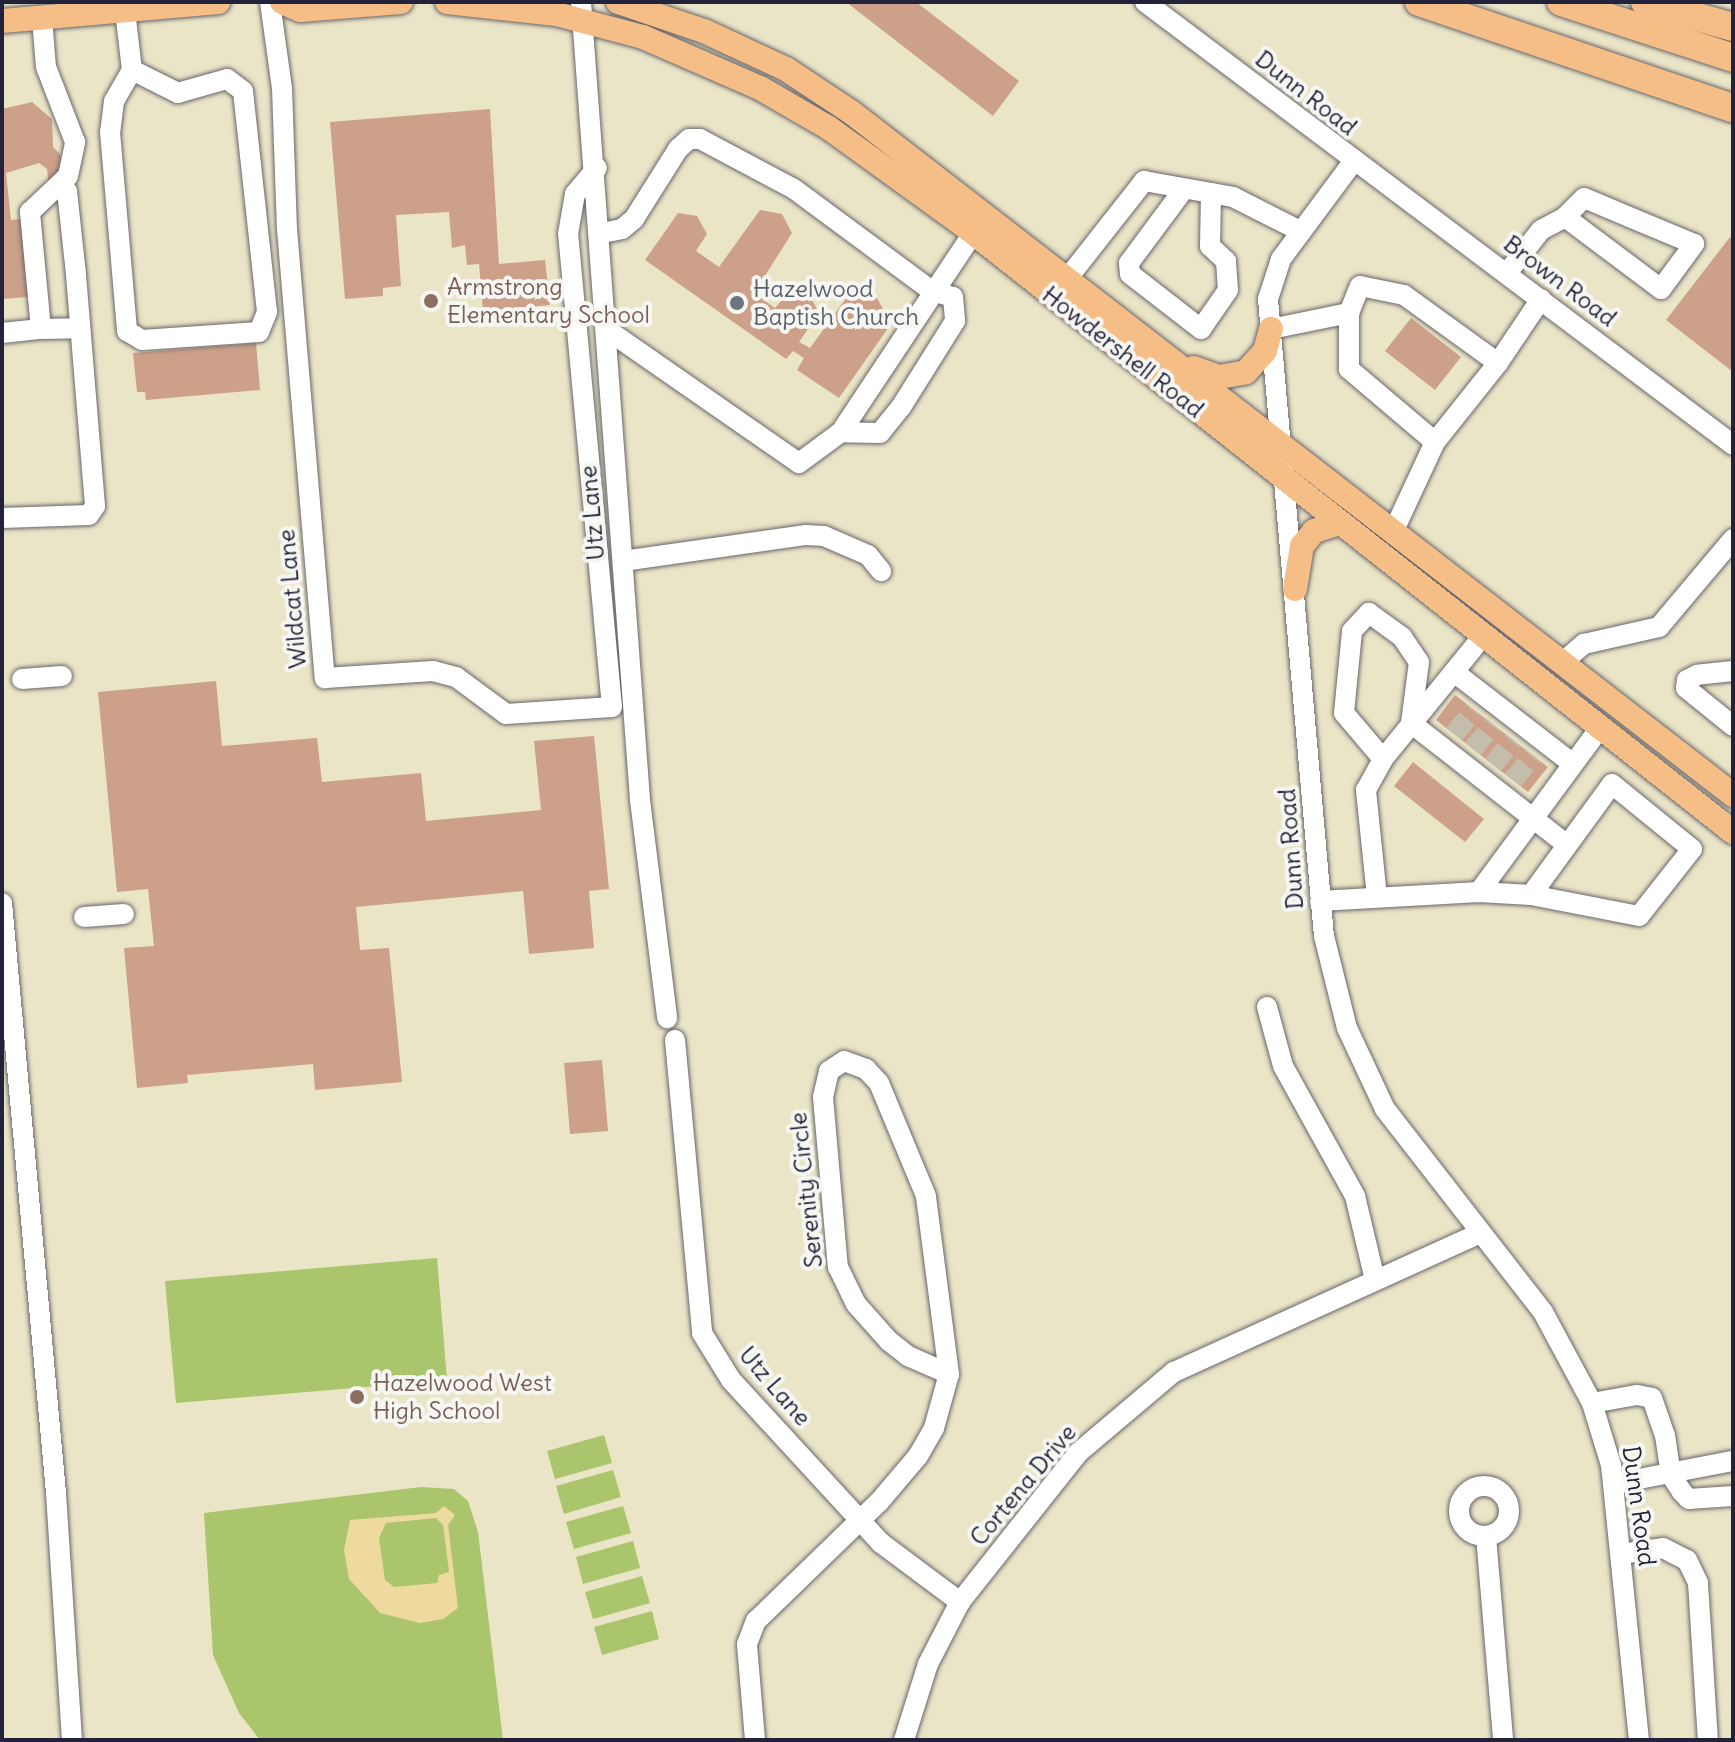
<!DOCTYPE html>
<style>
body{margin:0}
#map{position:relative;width:1735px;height:1742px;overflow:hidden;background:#ebe5c7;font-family:Delius,sans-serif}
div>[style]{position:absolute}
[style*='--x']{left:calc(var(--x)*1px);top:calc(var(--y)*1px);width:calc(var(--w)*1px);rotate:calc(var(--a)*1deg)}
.green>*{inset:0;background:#aac56b}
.sand>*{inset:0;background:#eeda9e}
.building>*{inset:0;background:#cca089}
.minor-tunnel>*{height:20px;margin-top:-10px;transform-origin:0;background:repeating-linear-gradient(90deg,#c3beab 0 20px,transparent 0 30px)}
.roads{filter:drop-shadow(0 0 2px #68666c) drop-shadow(0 0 2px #68666c)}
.minor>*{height:20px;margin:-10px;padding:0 10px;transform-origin:10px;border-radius:10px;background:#fff}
.minor>.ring{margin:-10px;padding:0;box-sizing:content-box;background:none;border:20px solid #fff;border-radius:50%}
.major>*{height:24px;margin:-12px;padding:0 12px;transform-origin:12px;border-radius:12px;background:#f6be87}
.highway>*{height:28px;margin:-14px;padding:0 14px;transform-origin:14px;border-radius:14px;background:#f6be87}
.dots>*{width:22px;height:22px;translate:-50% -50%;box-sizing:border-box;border:4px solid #f6f6f2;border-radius:50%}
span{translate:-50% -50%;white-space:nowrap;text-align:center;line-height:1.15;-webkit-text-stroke:8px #f6f6f2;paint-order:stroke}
.street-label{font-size:24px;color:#22223b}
.education-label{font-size:24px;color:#785e54}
.left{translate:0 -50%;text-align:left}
.worship-label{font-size:24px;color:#5b616d}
.frame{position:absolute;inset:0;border:4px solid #22223b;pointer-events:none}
</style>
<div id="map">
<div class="green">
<div style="clip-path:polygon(437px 1258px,447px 1380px,176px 1403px,165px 1281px)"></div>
<div style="clip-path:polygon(604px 1435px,612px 1463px,555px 1479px,547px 1451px)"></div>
<div style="clip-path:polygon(613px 1470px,621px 1497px,564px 1514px,556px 1486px)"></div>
<div style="clip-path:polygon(421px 1487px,454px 1489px,468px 1501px,478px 1532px,503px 1740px,260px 1740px,239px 1713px,213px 1655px,204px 1513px)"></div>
<div style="clip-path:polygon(623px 1506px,631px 1533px,574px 1549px,566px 1522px)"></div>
<div style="clip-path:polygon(633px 1541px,640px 1568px,583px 1584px,576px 1557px)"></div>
<div style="clip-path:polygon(642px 1576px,650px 1603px,593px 1619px,585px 1592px)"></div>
<div style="clip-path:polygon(652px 1611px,659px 1639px,602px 1655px,594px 1627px)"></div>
</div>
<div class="sand">
<div style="clip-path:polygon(evenodd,444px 1506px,455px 1515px,448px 1525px,458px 1608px,443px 1619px,420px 1623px,380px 1613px,349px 1579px,344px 1550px,350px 1520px,436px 1513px,444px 1506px,436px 1518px,443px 1525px,449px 1572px,439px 1575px,437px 1583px,394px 1587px,385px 1580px,379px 1538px,386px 1523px,436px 1518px)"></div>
</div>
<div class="building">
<div style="clip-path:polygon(846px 2px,916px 2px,1019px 81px,993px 116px)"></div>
<div style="clip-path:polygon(32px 102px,52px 119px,53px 147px,60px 154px,63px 174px,49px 189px,47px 169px,39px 163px,6px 173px,11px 220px,21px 219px,28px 297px,2px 299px,2px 109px)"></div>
<div style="clip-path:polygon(490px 109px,499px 264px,545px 260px,550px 305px,483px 311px,479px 264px,467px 265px,465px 245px,452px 248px,449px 212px,396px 215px,401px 286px,383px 288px,383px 296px,345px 299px,330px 122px)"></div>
<div style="clip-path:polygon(760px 210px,782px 214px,792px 233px,754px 293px,775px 308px,789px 292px,809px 294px,819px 313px,799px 342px,810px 348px,849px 294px,877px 298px,891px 324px,839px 398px,797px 370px,804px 358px,793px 351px,786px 359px,645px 260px,678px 213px,697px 216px,707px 234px,696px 251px,719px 267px)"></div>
<div style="clip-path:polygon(1730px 237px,1733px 240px,1733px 372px,1666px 320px)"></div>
<div style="clip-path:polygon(1411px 318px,1461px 357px,1435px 390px,1385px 351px)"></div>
<div style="clip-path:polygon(256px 343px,260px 390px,146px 400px,145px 392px,137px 392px,133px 353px)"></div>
<div style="clip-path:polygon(216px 681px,222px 746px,317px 738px,322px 782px,421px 773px,426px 821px,541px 810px,534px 741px,594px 736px,609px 889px,589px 891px,594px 948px,529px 954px,523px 891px,356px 907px,360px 950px,389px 948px,402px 1082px,315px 1090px,313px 1064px,187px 1075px,188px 1083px,137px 1088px,124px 948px,154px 946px,148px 889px,117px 892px,98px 692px)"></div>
<div style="clip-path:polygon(1455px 695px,1548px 767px,1528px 792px,1436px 720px)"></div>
<div style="clip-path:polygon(1413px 762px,1484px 819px,1465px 842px,1394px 786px)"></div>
<div style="clip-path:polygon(602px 1060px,608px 1131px,570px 1134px,564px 1063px)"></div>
</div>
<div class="minor-tunnel">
<div style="--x:1454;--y:734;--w:31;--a:-50"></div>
<div style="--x:1473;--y:749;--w:32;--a:-51"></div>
<div style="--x:1493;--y:765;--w:32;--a:-51"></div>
<div style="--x:1513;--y:780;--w:32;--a:-51"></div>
</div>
<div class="roads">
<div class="minor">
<div style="--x:124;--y:2;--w:68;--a:83.3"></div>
<div style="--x:132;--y:70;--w:36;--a:120"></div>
<div style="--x:114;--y:101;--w:31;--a:97"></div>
<div style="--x:110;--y:132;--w:200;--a:85.1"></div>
<div style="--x:127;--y:331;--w:17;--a:31"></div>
<div style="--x:142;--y:340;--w:117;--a:-3.9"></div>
<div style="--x:259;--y:332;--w:22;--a:-68"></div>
<div style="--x:267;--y:312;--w:222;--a:-96.2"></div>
<div style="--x:243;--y:91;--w:20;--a:-143"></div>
<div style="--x:227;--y:79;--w:51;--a:164.1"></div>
<div style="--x:178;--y:93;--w:51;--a:-153.4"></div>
<div style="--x:270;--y:2;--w:87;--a:82.1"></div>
<div style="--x:282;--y:88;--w:141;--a:88"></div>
<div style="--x:287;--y:229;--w:451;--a:85.2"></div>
<div style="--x:325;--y:678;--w:108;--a:-3.7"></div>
<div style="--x:433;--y:671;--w:24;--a:15"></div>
<div style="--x:456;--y:677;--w:62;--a:36.5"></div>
<div style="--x:506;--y:714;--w:106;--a:-3.8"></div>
<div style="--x:612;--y:707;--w:475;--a:-95.3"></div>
<div style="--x:568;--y:234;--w:41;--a:-80.1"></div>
<div style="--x:575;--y:194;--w:34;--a:-50"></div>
<div style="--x:581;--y:2;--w:800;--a:85.77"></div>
<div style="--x:640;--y:800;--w:220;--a:82.9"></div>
<div style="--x:1145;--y:2;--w:736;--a:36.99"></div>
<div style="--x:1353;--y:162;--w:121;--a:126.6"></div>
<div style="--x:1281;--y:259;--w:42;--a:108"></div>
<div style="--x:1268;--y:299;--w:639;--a:84.98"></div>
<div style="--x:1324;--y:936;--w:95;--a:76"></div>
<div style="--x:1347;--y:1028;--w:89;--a:64.9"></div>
<div style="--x:1385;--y:1109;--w:257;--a:52.1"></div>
<div style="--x:1543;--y:1312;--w:103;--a:61.7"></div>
<div style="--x:1592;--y:1403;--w:65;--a:73"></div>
<div style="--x:1611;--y:1465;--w:276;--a:84.2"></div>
<div style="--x:1184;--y:189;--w:92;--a:126.6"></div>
<div style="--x:1129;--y:263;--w:11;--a:85"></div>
<div style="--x:1130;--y:274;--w:90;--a:37.8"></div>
<div style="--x:1201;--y:329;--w:47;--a:-55.3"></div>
<div style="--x:1228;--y:290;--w:29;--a:-94"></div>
<div style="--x:1226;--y:261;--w:22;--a:-137"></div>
<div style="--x:1210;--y:246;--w:53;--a:-88.9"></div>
<div style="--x:602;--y:233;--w:20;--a:-11"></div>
<div style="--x:622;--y:229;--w:16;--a:-40"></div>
<div style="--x:634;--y:219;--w:83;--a:-57.8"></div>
<div style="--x:678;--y:149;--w:15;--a:-42"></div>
<div style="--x:689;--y:139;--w:11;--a:0"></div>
<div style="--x:700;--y:139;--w:106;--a:28"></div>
<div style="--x:794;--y:189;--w:172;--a:36.5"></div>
<div style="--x:932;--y:291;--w:22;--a:16"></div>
<div style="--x:953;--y:297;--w:24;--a:85"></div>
<div style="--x:955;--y:321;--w:102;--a:122.1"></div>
<div style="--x:901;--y:407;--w:33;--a:129"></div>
<div style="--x:880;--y:433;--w:39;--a:-179"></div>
<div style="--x:1507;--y:273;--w:55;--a:-51.7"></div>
<div style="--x:1541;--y:230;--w:27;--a:-28"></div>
<div style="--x:1565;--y:217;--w:120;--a:36.9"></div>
<div style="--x:1661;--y:289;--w:56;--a:-53.7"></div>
<div style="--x:1694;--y:244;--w:119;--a:-157.3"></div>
<div style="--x:1584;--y:198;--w:27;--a:135"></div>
<div style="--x:1067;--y:279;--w:125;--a:-51.8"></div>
<div style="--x:1144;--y:181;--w:90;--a:10.2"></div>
<div style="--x:1233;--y:197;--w:75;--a:26.9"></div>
<div style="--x:41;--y:329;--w:39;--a:-1"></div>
<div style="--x:606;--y:329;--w:235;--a:34.8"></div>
<div style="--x:799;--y:463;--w:52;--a:-36.4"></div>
<div style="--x:841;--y:432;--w:239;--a:-56.4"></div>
<div style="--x:1271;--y:329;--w:80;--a:-11.6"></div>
<div style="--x:2;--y:333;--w:39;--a:-6"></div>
<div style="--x:41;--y:329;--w:118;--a:-95.4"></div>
<div style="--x:30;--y:212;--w:52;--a:-43.5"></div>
<div style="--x:68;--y:176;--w:35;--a:-78"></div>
<div style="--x:75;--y:142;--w:80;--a:-111.1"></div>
<div style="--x:46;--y:67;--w:49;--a:-94.7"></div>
<div style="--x:1498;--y:363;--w:77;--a:-56.1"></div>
<div style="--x:2;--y:518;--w:87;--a:-2"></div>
<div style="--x:89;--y:515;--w:11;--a:-56"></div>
<div style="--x:95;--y:506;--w:233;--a:-94.7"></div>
<div style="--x:76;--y:274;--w:83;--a:-96.2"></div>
<div style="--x:67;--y:191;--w:8;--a:-135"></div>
<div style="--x:1394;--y:530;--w:97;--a:-65"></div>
<div style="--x:1435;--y:442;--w:113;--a:-139.7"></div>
<div style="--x:1349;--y:369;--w:56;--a:-90"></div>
<div style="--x:1349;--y:313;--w:29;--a:-68"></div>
<div style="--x:1360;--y:286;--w:45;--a:11.6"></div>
<div style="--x:1404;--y:295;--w:116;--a:35.9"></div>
<div style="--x:1498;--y:363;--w:101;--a:128.6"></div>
<div style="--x:623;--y:561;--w:185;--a:-8.1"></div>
<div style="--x:806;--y:535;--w:18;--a:3"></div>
<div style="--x:824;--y:536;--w:48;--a:23.4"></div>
<div style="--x:868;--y:555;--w:21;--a:51"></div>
<div style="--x:1563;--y:662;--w:28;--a:-41"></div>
<div style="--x:1584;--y:644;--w:77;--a:-12.8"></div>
<div style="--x:1659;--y:627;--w:115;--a:-49.9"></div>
<div style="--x:1733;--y:671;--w:36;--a:174"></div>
<div style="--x:1697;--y:675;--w:11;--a:153"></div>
<div style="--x:1687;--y:680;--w:8;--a:97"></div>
<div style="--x:1686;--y:688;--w:60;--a:39"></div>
<div style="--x:1454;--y:672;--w:150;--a:37.7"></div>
<div style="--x:22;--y:679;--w:40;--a:-4.3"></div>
<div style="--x:1383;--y:759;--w:60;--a:-130.3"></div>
<div style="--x:1344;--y:713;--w:82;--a:-84.4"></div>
<div style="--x:1352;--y:631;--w:25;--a:-47"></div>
<div style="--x:1369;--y:613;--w:41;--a:36"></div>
<div style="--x:1402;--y:637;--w:30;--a:56"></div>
<div style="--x:1419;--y:662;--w:62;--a:97.5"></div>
<div style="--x:1411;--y:723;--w:198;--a:38"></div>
<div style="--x:1479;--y:892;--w:52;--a:3.3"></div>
<div style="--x:1531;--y:895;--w:137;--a:-53.9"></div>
<div style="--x:1612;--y:784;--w:103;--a:39.1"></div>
<div style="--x:1692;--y:849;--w:85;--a:128.3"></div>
<div style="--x:1639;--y:916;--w:110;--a:-169"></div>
<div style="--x:1377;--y:897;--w:108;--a:-95.9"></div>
<div style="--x:1366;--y:790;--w:35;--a:-61"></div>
<div style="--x:1383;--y:759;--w:159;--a:-50.9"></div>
<div style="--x:1320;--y:901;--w:159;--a:-3.2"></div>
<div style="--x:1479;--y:892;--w:204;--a:-53.6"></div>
<div style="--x:2;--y:903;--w:592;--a:84.77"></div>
<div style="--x:56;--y:1493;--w:248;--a:86.3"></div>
<div style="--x:84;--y:917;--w:40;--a:-4.3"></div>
<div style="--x:1267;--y:1007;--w:61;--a:74.8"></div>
<div style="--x:1283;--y:1066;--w:149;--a:61"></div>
<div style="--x:1355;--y:1196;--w:86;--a:76.6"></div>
<div style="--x:675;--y:1040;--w:294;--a:84.7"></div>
<div style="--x:702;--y:1333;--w:55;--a:58.3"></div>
<div style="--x:731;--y:1380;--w:222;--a:47.4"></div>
<div style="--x:881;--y:1543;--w:99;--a:36.8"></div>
<div style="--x:1592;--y:1403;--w:46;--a:-10.1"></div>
<div style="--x:1637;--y:1395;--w:15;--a:11"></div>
<div style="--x:1652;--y:1398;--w:39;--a:71"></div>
<div style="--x:1665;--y:1435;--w:40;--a:81.5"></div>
<div style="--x:1671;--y:1475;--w:20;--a:57"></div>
<div style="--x:1682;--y:1492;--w:10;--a:45"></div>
<div style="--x:1689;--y:1499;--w:44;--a:-3.9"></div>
<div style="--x:1613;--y:1484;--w:122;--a:-10.9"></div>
<div class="ring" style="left:1459px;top:1486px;width:30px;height:30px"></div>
<div style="--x:1486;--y:1536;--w:205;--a:85.2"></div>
<div style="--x:1621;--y:1554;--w:42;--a:-8.1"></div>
<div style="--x:1663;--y:1548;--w:27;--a:27"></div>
<div style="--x:1687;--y:1560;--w:25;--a:64"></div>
<div style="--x:1698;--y:1583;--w:157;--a:86.4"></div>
<div style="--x:755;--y:1740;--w:96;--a:-94.8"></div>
<div style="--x:747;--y:1644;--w:25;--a:-69"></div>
<div style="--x:756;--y:1621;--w:171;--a:-44.1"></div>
<div style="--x:879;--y:1502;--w:60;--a:-49.7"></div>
<div style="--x:918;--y:1456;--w:32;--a:-60"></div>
<div style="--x:934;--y:1428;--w:56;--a:-74.5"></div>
<div style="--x:949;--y:1374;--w:179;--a:-97.4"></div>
<div style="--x:926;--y:1196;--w:122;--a:-112.6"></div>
<div style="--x:879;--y:1083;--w:19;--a:-133"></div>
<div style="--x:866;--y:1069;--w:23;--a:-160"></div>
<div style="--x:844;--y:1061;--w:18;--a:146"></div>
<div style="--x:829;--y:1071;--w:27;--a:103"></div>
<div style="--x:823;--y:1097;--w:171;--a:85"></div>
<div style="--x:838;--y:1267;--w:41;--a:64.1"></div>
<div style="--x:856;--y:1304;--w:50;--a:48.3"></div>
<div style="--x:889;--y:1341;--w:24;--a:38"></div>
<div style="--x:908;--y:1356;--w:45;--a:23.7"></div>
<div style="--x:904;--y:1740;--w:80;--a:-72.5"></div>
<div style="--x:928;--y:1664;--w:70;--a:-62.7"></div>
<div style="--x:960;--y:1602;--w:190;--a:-51.6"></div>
<div style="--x:1078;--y:1453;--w:126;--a:-40.2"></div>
<div style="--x:1174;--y:1372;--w:334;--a:-24.4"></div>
</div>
<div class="major">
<div style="--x:282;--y:2;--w:20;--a:24"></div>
<div style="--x:300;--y:10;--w:101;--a:-4.5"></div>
<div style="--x:447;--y:2;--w:110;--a:6.3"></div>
<div style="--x:556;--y:14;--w:90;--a:14.8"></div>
<div style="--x:643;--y:37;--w:128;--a:23.6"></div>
<div style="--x:760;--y:88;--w:80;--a:30.1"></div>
<div style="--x:829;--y:128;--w:169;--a:35.9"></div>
<div style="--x:966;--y:227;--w:977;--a:38.27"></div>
<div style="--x:618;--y:2;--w:91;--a:18.6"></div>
<div style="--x:704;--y:31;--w:90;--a:24.9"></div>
<div style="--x:786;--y:69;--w:78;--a:33.5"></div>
<div style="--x:851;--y:112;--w:1116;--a:37.75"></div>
<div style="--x:2;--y:21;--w:217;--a:-5"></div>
<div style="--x:1194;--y:368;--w:27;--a:20"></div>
<div style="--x:1219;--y:377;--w:27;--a:-10"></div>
<div style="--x:1246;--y:372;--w:28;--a:-48"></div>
<div style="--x:1265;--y:351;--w:23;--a:-75"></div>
<div style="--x:1295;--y:589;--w:44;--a:-80.8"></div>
<div style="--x:1302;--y:546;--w:19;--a:-51"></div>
<div style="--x:1314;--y:531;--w:27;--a:-17"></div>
</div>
<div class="highway">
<div style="--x:1419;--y:2;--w:331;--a:18.7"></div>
<div style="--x:1561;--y:2;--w:181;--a:18"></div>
<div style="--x:1645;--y:2;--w:91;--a:15.9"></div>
</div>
</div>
<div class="dots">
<div style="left:431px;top:301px;background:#8d6e63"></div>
<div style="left:737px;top:303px;background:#6b7280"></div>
<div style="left:357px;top:1397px;background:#8d6e63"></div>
</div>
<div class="street-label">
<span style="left:1306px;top:93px;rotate:38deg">Dunn Road</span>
<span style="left:1560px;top:281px;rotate:37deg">Brown Road</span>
<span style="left:1123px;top:352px;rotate:38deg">Howdershell Road</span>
<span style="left:592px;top:513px;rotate:-95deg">Utz Lane</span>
<span style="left:292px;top:599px;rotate:-95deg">Wildcat Lane</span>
<span style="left:1291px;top:849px;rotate:-94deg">Dunn Road</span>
<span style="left:806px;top:1190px;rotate:-96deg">Serenity Circle</span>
<span style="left:775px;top:1386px;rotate:49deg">Utz Lane</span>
<span style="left:1023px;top:1485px;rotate:-50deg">Cortena Drive</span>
<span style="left:1639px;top:1506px;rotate:82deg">Dunn Road</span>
</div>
<div class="education-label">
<span class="left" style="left:447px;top:301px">Armstrong<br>Elementary School</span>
<span class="left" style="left:373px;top:1397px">Hazelwood West<br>High School</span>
</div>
<div class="worship-label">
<span class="left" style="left:753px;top:303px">Hazelwood<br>Baptish Church</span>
</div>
<div class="frame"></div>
</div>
